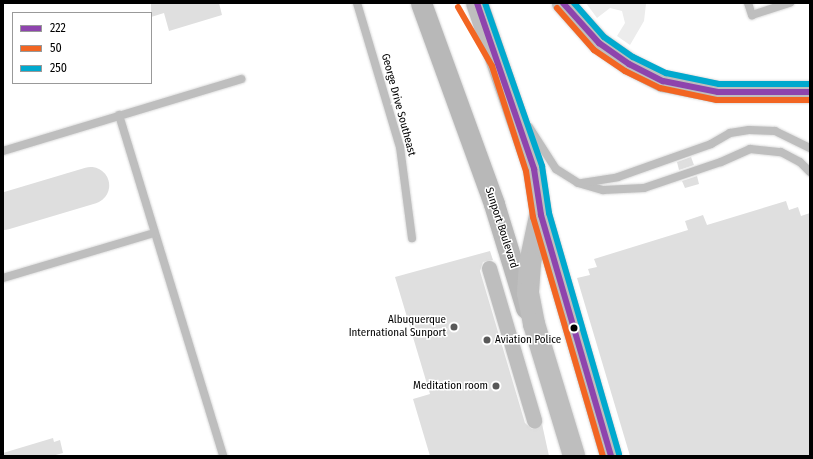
<!DOCTYPE html>
<style>
body{margin:0}
#map{position:relative;width:813px;height:459px;overflow:hidden;background:#fff;font-family:"Fira Sans Condensed",sans-serif}
div>[style]{position:absolute}
[style*='--x']{left:calc(var(--x)*1px);top:calc(var(--y)*1px);width:calc(var(--w)*1px);rotate:calc(var(--a)*1deg)}
.green>*{inset:0;background:#ececec}
.taxiway>*{height:37px;margin:-18.5px;padding:0 18.5px;transform-origin:18.5px;border-radius:18.5px;background:#dedede}
.building>*{inset:0;background:#dfdfdf}
.roads{filter:drop-shadow(0 0 1px #dbdbdb) drop-shadow(0 0 1px #dbdbdb)}
.lane>*{height:8px;margin:-4px;padding:0 4px;transform-origin:4px;border-radius:4px;background:#bebebe}
.street>*{height:15px;margin:-7.5px;padding:0 7.5px;transform-origin:7.5px;border-radius:7.5px;background:#bebebe}
.secondary>*{height:21px;margin:-10.5px;padding:0 10.5px;transform-origin:10.5px;border-radius:10.5px;background:#b8b8b8}
.primary>*{height:22px;margin:-11px;padding:0 11px;transform-origin:11px;border-radius:11px;background:#bebebe}
.bus-1>*{height:6px;margin:-3px;padding:0 3px;transform-origin:3px;border-radius:3px;background:#8e44ad}
.bus-2>*{height:6px;margin:-3px;padding:0 3px;transform-origin:3px;border-radius:3px;background:#f26522}
.bus-3>*{height:6px;margin:-3px;padding:0 3px;transform-origin:3px;border-radius:3px;background:#00a9ce}
.dots>*{width:11px;height:11px;translate:-50% -50%;box-sizing:border-box;border:2px solid #fff;border-radius:50%}
span{translate:-50% -50%;white-space:nowrap;text-align:center;line-height:1.15;-webkit-text-stroke:3px #fff;paint-order:stroke}
.street-label{font-size:11px;color:#000}
.poi-label{font-size:11px;color:#000}
.right{translate:-100% -50%;text-align:right}
.left{translate:0 -50%;text-align:left}
.frame{position:absolute;inset:0;border:4px solid #000;pointer-events:none}
.legend{position:absolute;left:12px;top:12px;width:140px;height:72px;box-sizing:border-box;background:#fff;border:1px solid #999;margin:0;padding:5px 7px;list-style:none;font-size:12px;color:#000}
.legend li{display:flex;align-items:center;gap:8px;height:20px}
.legend b{width:20px;border:1px solid #999}
</style>
<div id="map">
<div class="green">
<div style="clip-path:polygon(586px 3px,646px 4px,644px 21px,630px 45px,617px 36px,625px 23px,622px 11px,610px 8px,597px 18px)"></div>
</div>
<div class="taxiway">
<div style="--x:3;--y:211;--w:91;--a:-16.6"></div>
</div>
<div class="building">
<div style="clip-path:polygon(151px 3px,219px 3px,222px 15px,169px 31px,164px 13px,151px 17px)"></div>
<div style="clip-path:polygon(691px 157px,694px 165px,679px 170px,677px 162px)"></div>
<div style="clip-path:polygon(697px 176px,699px 184px,685px 188px,682px 181px)"></div>
<div style="clip-path:polygon(786px 201px,789px 210px,798px 207px,801px 216px,810px 213px,810px 456px,630px 456px,577px 278px,590px 275px,588px 269px,597px 267px,594px 259px,688px 230px,685px 221px,703px 215px,707px 225px)"></div>
<div style="clip-path:polygon(490px 251px,493px 260px,483px 262px,480px 271px,525px 423px,532px 429px,542px 424px,549px 456px,430px 456px,413px 399px,430px 394px,395px 277px)"></div>
<div style="clip-path:polygon(53px 438px,54px 442px,60px 440px,63px 453px,52px 456px,3px 456px,3px 453px)"></div>
</div>
<div class="roads">
<div class="lane">
<div style="--x:357;--y:3;--w:150;--a:73.4"></div>
<div style="--x:400;--y:147;--w:92;--a:82.5"></div>
<div style="--x:748;--y:3;--w:13;--a:72"></div>
<div style="--x:752;--y:15;--w:40;--a:-18"></div>
<div style="--x:119;--y:115;--w:357;--a:73"></div>
<div style="--x:529;--y:127;--w:50;--a:57.3"></div>
<div style="--x:556;--y:169;--w:26;--a:32"></div>
<div style="--x:578;--y:183;--w:26;--a:16"></div>
<div style="--x:603;--y:190;--w:41;--a:-2.8"></div>
<div style="--x:644;--y:188;--w:81;--a:-18.7"></div>
<div style="--x:721;--y:162;--w:32;--a:-24"></div>
<div style="--x:750;--y:149;--w:31;--a:6"></div>
<div style="--x:781;--y:152;--w:21;--a:28"></div>
<div style="--x:800;--y:162;--w:14;--a:45"></div>
<div style="--x:3;--y:151;--w:249;--a:-16.8"></div>
<div style="--x:582;--y:183;--w:36;--a:-9"></div>
<div style="--x:618;--y:177;--w:99;--a:-19.5"></div>
<div style="--x:711;--y:144;--w:22;--a:-30"></div>
<div style="--x:730;--y:133;--w:19;--a:-9"></div>
<div style="--x:749;--y:130;--w:26;--a:2"></div>
<div style="--x:775;--y:131;--w:39;--a:26"></div>
<div style="--x:3;--y:278;--w:158;--a:-16.6"></div>
</div>
<div class="street">
<div style="--x:489;--y:268;--w:159;--a:73.5"></div>
</div>
<div class="secondary">
<div style="--x:421;--y:3;--w:214;--a:70"></div>
<div style="--x:494;--y:204;--w:109;--a:72.9"></div>
</div>
<div class="primary">
<div style="--x:477;--y:3;--w:176;--a:71"></div>
<div style="--x:534;--y:169;--w:47;--a:81.3"></div>
<div style="--x:541;--y:215;--w:251;--a:73.8"></div>
<div style="--x:563;--y:3;--w:54;--a:48"></div>
<div style="--x:599;--y:43;--w:37;--a:35"></div>
<div style="--x:629;--y:64;--w:38;--a:27"></div>
<div style="--x:663;--y:81;--w:56;--a:11.3"></div>
<div style="--x:718;--y:92;--w:92;--a:0"></div>
<div style="--x:540;--y:216;--w:48;--a:102"></div>
<div style="--x:530;--y:263;--w:30;--a:94"></div>
<div style="--x:528;--y:293;--w:32;--a:79"></div>
<div style="--x:534;--y:324;--w:138;--a:73.1"></div>
</div>
</div>
<div class="bus-1">
<div style="--x:477;--y:3;--w:176;--a:71"></div>
<div style="--x:534;--y:169;--w:47;--a:81.3"></div>
<div style="--x:541;--y:215;--w:251;--a:73.8"></div>
<div style="--x:563;--y:3;--w:54;--a:48"></div>
<div style="--x:599;--y:43;--w:37;--a:35"></div>
<div style="--x:629;--y:64;--w:38;--a:27"></div>
<div style="--x:663;--y:81;--w:56;--a:11.3"></div>
<div style="--x:718;--y:92;--w:92;--a:0"></div>
</div>
<div class="bus-2">
<div style="--x:458;--y:7;--w:68;--a:60"></div>
<div style="--x:492;--y:66;--w:110;--a:72.1"></div>
<div style="--x:526;--y:171;--w:47;--a:81.3"></div>
<div style="--x:533;--y:217;--w:249;--a:73.7"></div>
<div style="--x:557;--y:8;--w:56;--a:48.6"></div>
<div style="--x:594;--y:50;--w:37;--a:34"></div>
<div style="--x:625;--y:71;--w:39;--a:26"></div>
<div style="--x:660;--y:88;--w:58;--a:11.9"></div>
<div style="--x:717;--y:100;--w:93;--a:0"></div>
</div>
<div class="bus-3">
<div style="--x:485;--y:3;--w:173;--a:70.7"></div>
<div style="--x:542;--y:166;--w:48;--a:81.5"></div>
<div style="--x:549;--y:213;--w:251;--a:73.8"></div>
<div style="--x:574;--y:3;--w:45;--a:48.6"></div>
<div style="--x:604;--y:37;--w:35;--a:35"></div>
<div style="--x:633;--y:57;--w:37;--a:26"></div>
<div style="--x:666;--y:73;--w:54;--a:11.7"></div>
<div style="--x:719;--y:84;--w:91;--a:0"></div>
</div>
<div class="dots">
<div style="left:454px;top:327px;background:#595959"></div>
<div style="left:574px;top:328px;background:#000"></div>
<div style="left:487px;top:340px;background:#595959"></div>
<div style="left:496px;top:386px;background:#595959"></div>
</div>
<div class="street-label">
<span style="left:398px;top:105px;rotate:75deg">George Drive Southeast</span>
<span style="left:501px;top:228px;rotate:72deg">Sunport Boulevard</span>
</div>
<div class="poi-label">
<span class="right" style="left:446px;top:327px">Albuquerque<br>International Sunport</span>
<span class="left" style="left:495px;top:340px">Aviation Police</span>
<span class="right" style="left:488px;top:386px">Meditation room</span>
</div>
<div class="frame"></div>
<ul class="legend">
<li><b style="height:5px;background:#8e44ad"></b>222</li>
<li><b style="height:5px;background:#f26522"></b>50</li>
<li><b style="height:5px;background:#00a9ce"></b>250</li>
</ul>
</div>
